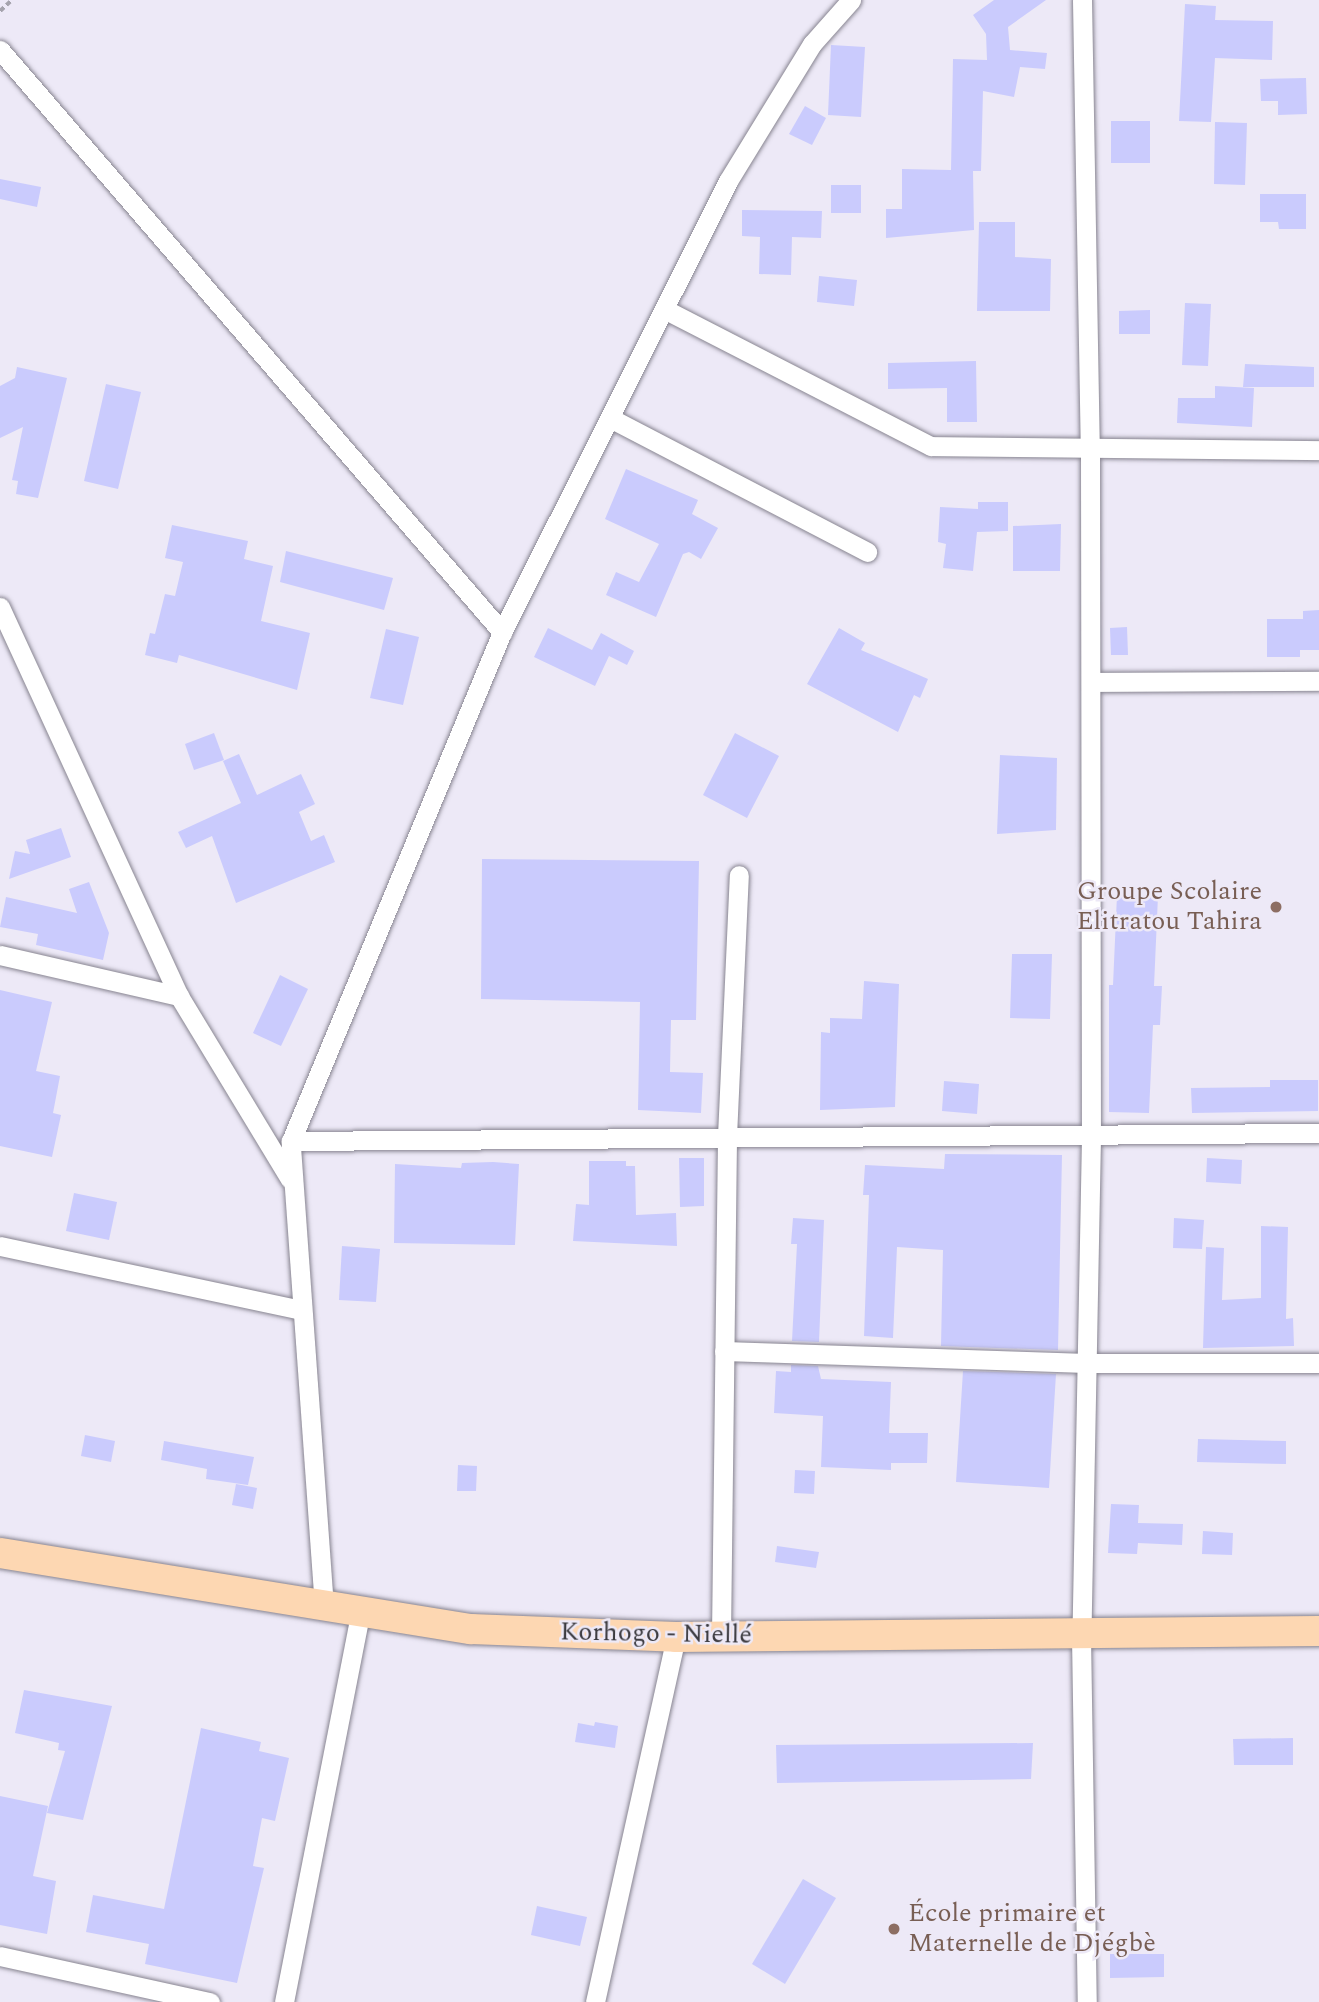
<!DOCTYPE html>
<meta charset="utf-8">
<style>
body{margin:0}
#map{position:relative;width:1319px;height:2002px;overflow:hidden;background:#ede9f7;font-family:Spectral,serif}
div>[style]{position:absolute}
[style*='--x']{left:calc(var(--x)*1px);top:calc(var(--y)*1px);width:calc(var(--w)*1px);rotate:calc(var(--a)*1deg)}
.building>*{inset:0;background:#cacbfd}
.path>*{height:3.5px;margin-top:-1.75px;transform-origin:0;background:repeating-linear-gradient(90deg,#a5a3ad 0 5px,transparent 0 8.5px)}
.roads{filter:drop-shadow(0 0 2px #878490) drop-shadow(0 0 2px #878490)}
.minor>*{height:19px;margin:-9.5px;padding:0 9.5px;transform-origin:9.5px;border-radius:9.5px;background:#fff}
.primary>*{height:30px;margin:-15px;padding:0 15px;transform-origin:15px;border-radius:15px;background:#fdd7b2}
.dots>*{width:19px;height:19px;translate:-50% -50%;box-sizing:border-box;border:4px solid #ede9f7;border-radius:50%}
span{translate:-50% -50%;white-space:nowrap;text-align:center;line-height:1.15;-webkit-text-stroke:5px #ede9f7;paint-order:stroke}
.education-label{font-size:26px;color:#785e54}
.right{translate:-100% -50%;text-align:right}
.left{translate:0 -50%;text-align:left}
.street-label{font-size:26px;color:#3c3b40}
</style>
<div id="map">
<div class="building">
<div style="clip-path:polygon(994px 0,1046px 0,1008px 27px,1010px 50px,1047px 53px,1045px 69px,1020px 67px,1014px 97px,983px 91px,981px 171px,973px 171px,974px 230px,886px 238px,886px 209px,902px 209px,902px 169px,951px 170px,953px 59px,987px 60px,986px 34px,973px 15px)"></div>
<div style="clip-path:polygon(1185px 4px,1216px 6px,1215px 20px,1273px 21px,1272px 60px,1215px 58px,1211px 122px,1179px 121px)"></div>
<div style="clip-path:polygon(831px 45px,865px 47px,861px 117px,828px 115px)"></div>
<div style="clip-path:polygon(1306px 78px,1307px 114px,1278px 115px,1278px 101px,1261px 101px,1260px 79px)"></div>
<div style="clip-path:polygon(805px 106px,826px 118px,812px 145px,789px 134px)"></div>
<div style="clip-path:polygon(1111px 121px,1150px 121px,1150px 163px,1111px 163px)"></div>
<div style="clip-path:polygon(1215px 122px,1247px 123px,1245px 185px,1214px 184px)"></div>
<div style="clip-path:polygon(0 179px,41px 187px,37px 207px,0 199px)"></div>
<div style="clip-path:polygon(831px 185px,861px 185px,861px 213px,831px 213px)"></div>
<div style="clip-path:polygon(1260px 194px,1306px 194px,1306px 229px,1279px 229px,1278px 222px,1260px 222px)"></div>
<div style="clip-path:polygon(742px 210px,822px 211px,821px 238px,792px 237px,791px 275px,759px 274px,760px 237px,742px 236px)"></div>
<div style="clip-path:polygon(979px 222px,1015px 222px,1015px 257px,1051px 259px,1050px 311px,977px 311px)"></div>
<div style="clip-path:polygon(819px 276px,857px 280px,854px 306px,817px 302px)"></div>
<div style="clip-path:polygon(1185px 303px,1211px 304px,1208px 366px,1182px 365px)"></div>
<div style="clip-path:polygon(1150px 310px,1150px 334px,1119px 334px,1119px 311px)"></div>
<div style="clip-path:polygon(976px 361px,977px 422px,947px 422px,947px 388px,888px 389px,888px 363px)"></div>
<div style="clip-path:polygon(1245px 364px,1314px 367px,1314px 387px,1243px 387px)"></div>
<div style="clip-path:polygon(17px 367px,67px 378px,38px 498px,16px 494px,18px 481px,12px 480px,23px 427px,0 438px,0 386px,15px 378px)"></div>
<div style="clip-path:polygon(106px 384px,141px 392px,118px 489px,84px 481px)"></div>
<div style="clip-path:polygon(1215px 386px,1254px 388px,1252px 427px,1177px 423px,1178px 398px,1215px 398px)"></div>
<div style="clip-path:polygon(626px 469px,698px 500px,692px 514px,718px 528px,701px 559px,689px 552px,683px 554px,656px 617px,606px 595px,616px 572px,639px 582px,659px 544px,605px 519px)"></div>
<div style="clip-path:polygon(978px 502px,1008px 502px,1008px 531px,977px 532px,973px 571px,943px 568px,946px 544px,938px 542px,940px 507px,978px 509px)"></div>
<div style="clip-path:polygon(1061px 524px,1060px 571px,1013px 571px,1013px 526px)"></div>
<div style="clip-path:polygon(172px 525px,248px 541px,244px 559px,273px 566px,261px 621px,310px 633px,297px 690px,179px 655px,177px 663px,145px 655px,150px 633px,155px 634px,165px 594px,175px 596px,183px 562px,165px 558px)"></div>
<div style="clip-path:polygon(286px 551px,393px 578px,384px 610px,280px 582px)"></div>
<div style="clip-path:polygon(1319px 610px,1319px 650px,1300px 650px,1300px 657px,1267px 657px,1267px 619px,1303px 619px,1303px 611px)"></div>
<div style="clip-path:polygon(1127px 627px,1128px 655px,1111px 655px,1110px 628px)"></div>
<div style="clip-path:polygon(548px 628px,592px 650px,601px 633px,634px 651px,627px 665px,609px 656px,595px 686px,534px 657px)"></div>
<div style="clip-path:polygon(839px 628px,865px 643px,861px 650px,928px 679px,920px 698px,914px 695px,898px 732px,807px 684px)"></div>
<div style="clip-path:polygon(386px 629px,419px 637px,403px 705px,370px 698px)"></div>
<div style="clip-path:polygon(214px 733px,224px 760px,194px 770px,185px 744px)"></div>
<div style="clip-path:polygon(735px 733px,779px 756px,747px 818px,703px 795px)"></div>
<div style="clip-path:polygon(239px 754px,257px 795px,301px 774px,315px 804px,299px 812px,311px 841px,324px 835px,335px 862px,236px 903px,212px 836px,186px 848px,178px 832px,241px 803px,223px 761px)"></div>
<div style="clip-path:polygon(1000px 755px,1057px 758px,1056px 830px,997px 834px)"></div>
<div style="clip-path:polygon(61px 828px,71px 857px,9px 879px,15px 851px,30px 854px,26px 840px)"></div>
<div style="clip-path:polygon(482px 859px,699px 861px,696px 1020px,671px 1020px,670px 1072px,703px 1073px,701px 1113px,638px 1110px,640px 1002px,481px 999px)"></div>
<div style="clip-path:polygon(89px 882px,109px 933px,103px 960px,36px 945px,38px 934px,0 927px,6px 897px,77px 913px,69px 889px)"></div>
<div style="clip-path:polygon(1117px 895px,1158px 896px,1154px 986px,1162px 986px,1160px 1025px,1153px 1025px,1149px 1113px,1109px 1112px,1109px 985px,1113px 985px)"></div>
<div style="clip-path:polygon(1012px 954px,1052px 954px,1050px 1019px,1010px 1018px)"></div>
<div style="clip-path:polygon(280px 975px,308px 989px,281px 1046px,253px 1033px)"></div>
<div style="clip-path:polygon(864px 981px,899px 984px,895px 1107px,820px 1110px,821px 1032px,830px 1033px,830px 1018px,862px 1019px)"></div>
<div style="clip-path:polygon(0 990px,52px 1002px,36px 1071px,60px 1076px,53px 1113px,61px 1115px,52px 1157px,0 1146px)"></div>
<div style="clip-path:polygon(1270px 1080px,1318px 1080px,1318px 1111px,1192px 1113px,1191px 1088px,1270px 1087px)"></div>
<div style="clip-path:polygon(944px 1081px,979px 1084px,977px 1114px,942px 1111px)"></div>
<div style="clip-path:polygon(945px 1154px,1062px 1155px,1058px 1350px,941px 1346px,943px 1250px,897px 1247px,893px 1338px,864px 1336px,869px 1195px,863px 1195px,865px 1165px,944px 1169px)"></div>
<div style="clip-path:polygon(679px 1158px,704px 1158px,704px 1206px,680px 1207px)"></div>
<div style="clip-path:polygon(1207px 1158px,1242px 1160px,1241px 1184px,1206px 1182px)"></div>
<div style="clip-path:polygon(589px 1161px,626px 1161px,626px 1166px,635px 1166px,636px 1215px,676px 1213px,677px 1246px,573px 1241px,576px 1204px,589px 1205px)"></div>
<div style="clip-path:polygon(493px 1162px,519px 1164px,515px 1245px,394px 1243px,395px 1164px,461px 1168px,462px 1163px)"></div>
<div style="clip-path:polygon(74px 1193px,117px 1202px,109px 1240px,66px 1231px)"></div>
<div style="clip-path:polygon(793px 1218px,824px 1220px,819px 1342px,792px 1341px,797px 1244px,791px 1244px)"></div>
<div style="clip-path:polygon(1174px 1218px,1204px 1220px,1202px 1249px,1173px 1248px)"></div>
<div style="clip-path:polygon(1261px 1226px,1288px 1227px,1286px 1319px,1293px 1318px,1294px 1346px,1203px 1348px,1206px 1247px,1224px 1248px,1222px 1300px,1261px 1298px)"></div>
<div style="clip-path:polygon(342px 1246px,380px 1249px,376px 1302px,339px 1300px)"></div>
<div style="clip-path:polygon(791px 1365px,818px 1366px,821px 1379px,891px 1382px,889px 1433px,928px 1433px,927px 1463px,891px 1463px,891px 1470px,821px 1467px,823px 1416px,774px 1413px,776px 1371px,791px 1372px)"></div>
<div style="clip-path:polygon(963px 1371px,1056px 1374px,1049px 1488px,956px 1482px)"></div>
<div style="clip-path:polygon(85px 1435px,115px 1441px,111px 1462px,81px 1456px)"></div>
<div style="clip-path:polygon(1198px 1439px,1286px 1441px,1286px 1464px,1197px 1462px)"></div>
<div style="clip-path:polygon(164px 1441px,254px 1457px,248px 1485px,206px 1479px,207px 1469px,161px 1460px)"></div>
<div style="clip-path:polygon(458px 1465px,477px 1466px,476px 1491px,457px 1491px)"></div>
<div style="clip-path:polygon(795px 1470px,815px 1471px,814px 1494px,794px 1493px)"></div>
<div style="clip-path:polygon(236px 1484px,257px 1488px,253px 1509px,232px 1505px)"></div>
<div style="clip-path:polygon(1111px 1504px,1139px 1505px,1138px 1523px,1183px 1524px,1182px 1545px,1138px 1543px,1137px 1554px,1108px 1553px)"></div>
<div style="clip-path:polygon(1203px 1531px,1233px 1533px,1232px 1555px,1202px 1554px)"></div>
<div style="clip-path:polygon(777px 1546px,819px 1552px,816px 1568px,775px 1562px)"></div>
<div style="clip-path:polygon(24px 1690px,112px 1706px,83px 1820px,47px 1813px,65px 1751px,58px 1750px,59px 1743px,15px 1733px)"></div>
<div style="clip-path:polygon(595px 1722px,618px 1726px,615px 1748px,575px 1742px,578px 1723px,594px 1726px)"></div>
<div style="clip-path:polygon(201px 1728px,261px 1742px,259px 1751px,289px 1758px,275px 1821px,262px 1818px,253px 1866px,264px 1868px,237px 1983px,145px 1964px,149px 1944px,86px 1932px,93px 1895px,164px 1909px)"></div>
<div style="clip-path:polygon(1293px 1738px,1293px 1765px,1234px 1765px,1233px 1739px)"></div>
<div style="clip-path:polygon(1033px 1743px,1031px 1779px,777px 1783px,776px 1745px)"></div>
<div style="clip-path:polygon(0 1796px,48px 1806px,33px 1876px,56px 1881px,47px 1934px,0 1925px)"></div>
<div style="clip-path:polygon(803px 1879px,836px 1898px,785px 1984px,752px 1964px)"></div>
<div style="clip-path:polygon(537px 1906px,587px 1917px,580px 1946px,531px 1935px)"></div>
<div style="clip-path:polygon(1110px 1954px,1164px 1954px,1164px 1977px,1110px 1978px)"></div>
</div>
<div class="path">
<div style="--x:0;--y:11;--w:16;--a:-43"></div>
</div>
<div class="roads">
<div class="minor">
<div style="--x:1082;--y:0;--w:451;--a:89"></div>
<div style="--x:1090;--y:451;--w:686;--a:89.92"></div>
<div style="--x:1091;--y:1137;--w:499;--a:91.1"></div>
<div style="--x:1081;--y:1636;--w:366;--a:89.1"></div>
<div style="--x:0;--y:50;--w:769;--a:49.22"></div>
<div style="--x:664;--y:309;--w:300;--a:27.2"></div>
<div style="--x:931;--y:446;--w:388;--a:0.6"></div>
<div style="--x:610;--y:418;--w:290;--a:27.5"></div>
<div style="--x:0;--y:607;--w:428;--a:65.3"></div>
<div style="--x:179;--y:996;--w:214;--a:58.8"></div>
<div style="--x:1091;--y:682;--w:228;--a:-0.3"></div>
<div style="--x:0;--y:955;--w:184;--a:12.9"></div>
<div style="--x:291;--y:1141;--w:1028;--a:-0.45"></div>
<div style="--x:0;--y:1246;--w:307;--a:12"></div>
<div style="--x:724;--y:1351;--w:363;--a:1.9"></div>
<div style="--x:1087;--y:1363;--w:232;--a:0"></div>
<div style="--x:324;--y:1607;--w:467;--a:-94.1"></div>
<div style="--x:291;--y:1141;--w:551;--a:-67.48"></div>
<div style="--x:502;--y:632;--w:504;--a:-63.38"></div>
<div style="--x:728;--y:181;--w:161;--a:-58.5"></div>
<div style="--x:812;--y:44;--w:59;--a:-48.4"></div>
<div style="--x:721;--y:1636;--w:500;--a:-89.31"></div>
<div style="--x:727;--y:1136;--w:261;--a:-87.4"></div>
<div style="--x:0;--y:1956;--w:215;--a:12.4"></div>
<div style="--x:284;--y:2002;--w:399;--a:-78.9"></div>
<div style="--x:595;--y:2002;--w:374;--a:-77.5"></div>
</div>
<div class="primary">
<div style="--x:0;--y:1553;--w:477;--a:9.2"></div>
<div style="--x:471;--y:1629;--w:205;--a:2.2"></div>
<div style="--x:676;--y:1637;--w:643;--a:-0.53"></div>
</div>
</div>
<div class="dots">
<div style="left:1276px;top:907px;background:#8d6e63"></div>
<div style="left:894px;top:1929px;background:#8d6e63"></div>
</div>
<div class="education-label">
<span class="right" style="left:1262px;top:907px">Groupe Scolaire<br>Elitratou Tahira</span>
<span class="left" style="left:908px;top:1929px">École primaire et<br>Maternelle de Djégbè</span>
</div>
<div class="street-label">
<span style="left:656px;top:1634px;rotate:1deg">Korhogo - Niellé</span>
</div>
</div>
